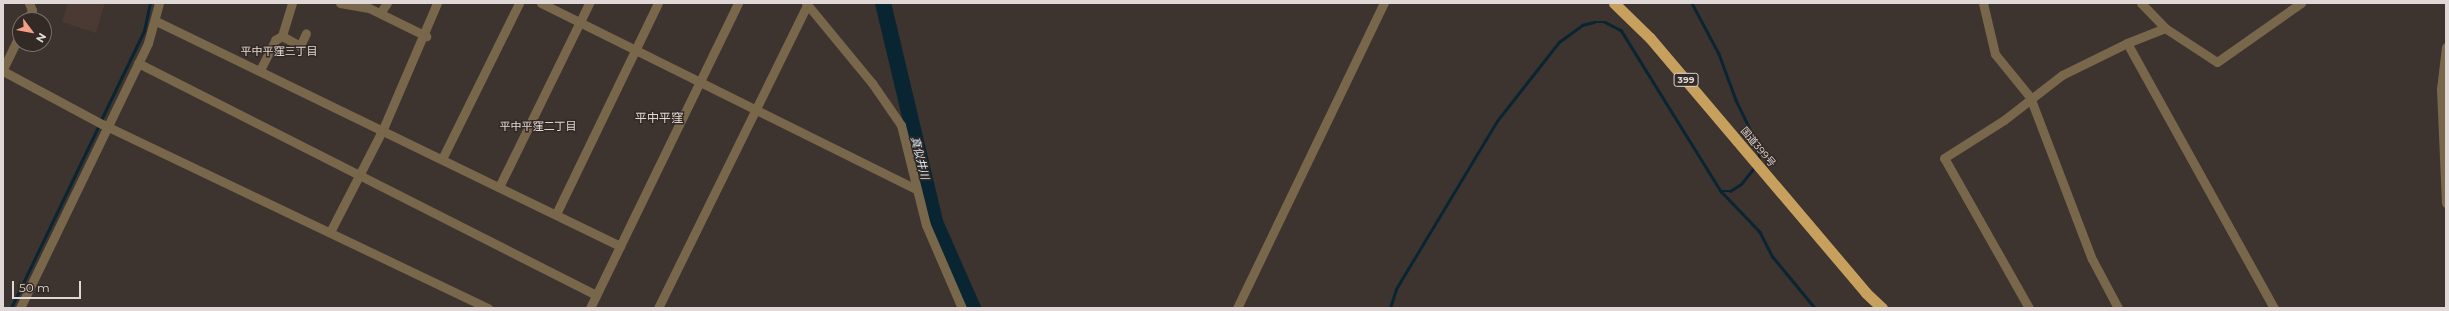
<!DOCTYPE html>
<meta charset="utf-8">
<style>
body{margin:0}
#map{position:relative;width:2449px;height:311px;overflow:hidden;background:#3d332f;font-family:Montserrat,"Noto Sans JP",sans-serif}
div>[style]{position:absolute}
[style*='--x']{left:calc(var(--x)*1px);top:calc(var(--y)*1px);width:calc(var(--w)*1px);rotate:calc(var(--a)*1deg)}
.built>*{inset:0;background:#4a3a33}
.stream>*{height:2.5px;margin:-1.25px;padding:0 1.25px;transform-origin:1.25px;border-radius:1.25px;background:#092532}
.river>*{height:16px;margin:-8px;padding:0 8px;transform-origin:8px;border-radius:8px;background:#092532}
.minor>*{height:9px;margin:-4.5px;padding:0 4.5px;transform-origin:4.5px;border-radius:4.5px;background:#79674b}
.trunk>*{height:11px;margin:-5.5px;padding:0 5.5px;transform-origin:5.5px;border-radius:5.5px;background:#c8a05e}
span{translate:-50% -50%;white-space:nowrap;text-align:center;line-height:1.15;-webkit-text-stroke:3px #332925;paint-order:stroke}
.shield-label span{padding:1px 3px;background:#332925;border:1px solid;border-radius:3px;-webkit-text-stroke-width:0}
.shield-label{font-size:9px;color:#dfd8d6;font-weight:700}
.street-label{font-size:10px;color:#dfd8d6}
.neighbourhood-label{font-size:11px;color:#e2d6d1}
.water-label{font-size:11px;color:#d2e7f2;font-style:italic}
.quarter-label{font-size:12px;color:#e2d6d1}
.frame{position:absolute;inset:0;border:4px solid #dfd8d6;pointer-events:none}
.north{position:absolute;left:12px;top:12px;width:40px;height:40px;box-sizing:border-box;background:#332925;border:1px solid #786f6c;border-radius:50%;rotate:122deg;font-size:11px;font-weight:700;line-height:16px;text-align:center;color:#dfd8d6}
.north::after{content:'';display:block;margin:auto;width:14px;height:18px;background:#f49e87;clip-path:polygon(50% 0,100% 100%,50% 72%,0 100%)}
.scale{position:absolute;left:12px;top:281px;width:69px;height:18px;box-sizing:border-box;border:2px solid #dfd8d6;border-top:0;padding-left:5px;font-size:12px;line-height:14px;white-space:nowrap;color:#dfd8d6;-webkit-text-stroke:3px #332925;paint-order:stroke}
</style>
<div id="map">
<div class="built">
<div style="clip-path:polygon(68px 3px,105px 3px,96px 33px,62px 22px)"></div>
</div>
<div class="stream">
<div style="--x:1692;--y:3;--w:58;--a:62.1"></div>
<div style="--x:1719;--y:54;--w:49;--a:69.7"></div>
<div style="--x:1736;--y:100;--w:55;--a:64.4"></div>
<div style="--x:1760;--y:150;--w:10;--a:96"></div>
<div style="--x:101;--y:120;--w:99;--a:-64.2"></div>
<div style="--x:144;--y:31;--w:29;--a:-78"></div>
<div style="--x:1721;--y:191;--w:9;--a:0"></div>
<div style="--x:1730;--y:191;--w:13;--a:-32"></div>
<div style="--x:1741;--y:184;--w:22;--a:-51"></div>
<div style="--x:11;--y:308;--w:203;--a:-64.3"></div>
<div style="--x:1390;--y:308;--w:20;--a:-72"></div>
<div style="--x:1396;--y:289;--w:196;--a:-59"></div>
<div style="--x:1497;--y:121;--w:100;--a:-51.9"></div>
<div style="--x:1559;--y:42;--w:29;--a:-36"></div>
<div style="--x:1582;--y:25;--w:12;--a:-14"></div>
<div style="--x:1594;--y:22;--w:11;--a:0"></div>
<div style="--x:1605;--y:22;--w:18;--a:27"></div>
<div style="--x:1621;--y:30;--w:190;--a:58.2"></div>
<div style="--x:1721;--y:191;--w:57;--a:46.4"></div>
<div style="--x:1760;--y:232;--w:28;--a:63"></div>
<div style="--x:1773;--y:257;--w:66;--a:50.5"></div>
</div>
<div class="river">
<div style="--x:883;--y:3;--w:225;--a:76.6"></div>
<div style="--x:935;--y:222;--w:94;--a:66.2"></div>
</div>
<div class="minor">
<div style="--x:292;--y:3;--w:34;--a:107"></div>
<div style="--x:282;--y:36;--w:21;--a:29"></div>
<div style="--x:300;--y:46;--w:14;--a:-65"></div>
<div style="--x:340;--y:3;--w:29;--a:10"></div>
<div style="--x:369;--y:8;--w:64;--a:26.2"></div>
<div style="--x:541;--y:3;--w:419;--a:26.4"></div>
<div style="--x:806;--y:3;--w:104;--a:50.5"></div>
<div style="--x:872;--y:83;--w:51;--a:55.4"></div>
<div style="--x:901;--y:125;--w:103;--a:76"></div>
<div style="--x:926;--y:225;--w:90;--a:66.6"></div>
<div style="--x:1983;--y:3;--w:52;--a:76.8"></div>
<div style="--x:1995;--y:54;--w:55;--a:50.9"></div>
<div style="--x:2030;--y:97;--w:173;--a:69.1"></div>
<div style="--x:2092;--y:259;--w:55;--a:62"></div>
<div style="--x:2141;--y:3;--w:35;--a:46"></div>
<div style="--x:380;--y:13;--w:12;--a:-55"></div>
<div style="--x:27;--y:20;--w:11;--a:-63"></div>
<div style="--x:32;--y:10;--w:8;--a:-113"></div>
<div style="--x:156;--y:21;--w:516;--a:25.87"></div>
<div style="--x:2127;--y:43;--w:303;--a:61"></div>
<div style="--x:2446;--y:47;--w:42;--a:96.8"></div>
<div style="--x:2441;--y:89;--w:114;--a:87.5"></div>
<div style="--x:138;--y:63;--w:513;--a:26.86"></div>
<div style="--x:3;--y:69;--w:39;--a:-64"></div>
<div style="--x:260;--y:70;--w:34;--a:-63"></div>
<div style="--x:275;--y:40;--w:8;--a:-30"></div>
<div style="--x:3;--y:71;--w:112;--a:28.2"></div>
<div style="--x:102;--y:124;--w:428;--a:25.5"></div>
<div style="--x:442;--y:159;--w:174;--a:-63.7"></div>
<div style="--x:499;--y:187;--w:205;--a:-63.9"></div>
<div style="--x:556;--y:214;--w:234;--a:-64.2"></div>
<div style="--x:330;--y:232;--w:116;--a:-62.8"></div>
<div style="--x:383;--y:129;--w:137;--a:-66.8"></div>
<div style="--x:20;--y:308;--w:294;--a:-64.2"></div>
<div style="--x:148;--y:43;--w:41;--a:-74.6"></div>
<div style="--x:590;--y:308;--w:339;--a:-64.1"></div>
<div style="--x:658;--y:308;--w:338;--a:-63.8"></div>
<div style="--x:1237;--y:308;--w:339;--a:-64.3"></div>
<div style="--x:2029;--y:308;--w:172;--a:-119.5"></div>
<div style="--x:1944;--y:158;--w:71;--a:-32.3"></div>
<div style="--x:2004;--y:120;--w:73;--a:-37.8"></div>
<div style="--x:2062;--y:75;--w:72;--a:-26.2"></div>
<div style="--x:2127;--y:43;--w:41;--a:-21.5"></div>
<div style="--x:2165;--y:28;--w:62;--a:33.2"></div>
<div style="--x:2217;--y:62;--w:103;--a:-35.1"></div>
</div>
<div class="trunk">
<div style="--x:1614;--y:3;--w:50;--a:44.2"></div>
<div style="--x:1650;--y:38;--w:334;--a:49.7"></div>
<div style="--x:1866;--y:293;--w:22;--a:43"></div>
</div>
<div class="shield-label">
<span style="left:1686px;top:80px">399</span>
</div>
<div class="street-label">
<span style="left:1758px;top:147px;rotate:50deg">国道399号</span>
</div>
<div class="neighbourhood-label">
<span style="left:279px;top:51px">平中平窪三丁目</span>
<span style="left:538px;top:126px">平中平窪二丁目</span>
</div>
<div class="water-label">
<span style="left:920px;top:158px;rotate:76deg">真似井川</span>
</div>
<div class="quarter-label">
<span style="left:659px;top:118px">平中平窪</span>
</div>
<div class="frame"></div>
<div class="north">N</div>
<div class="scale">50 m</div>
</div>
